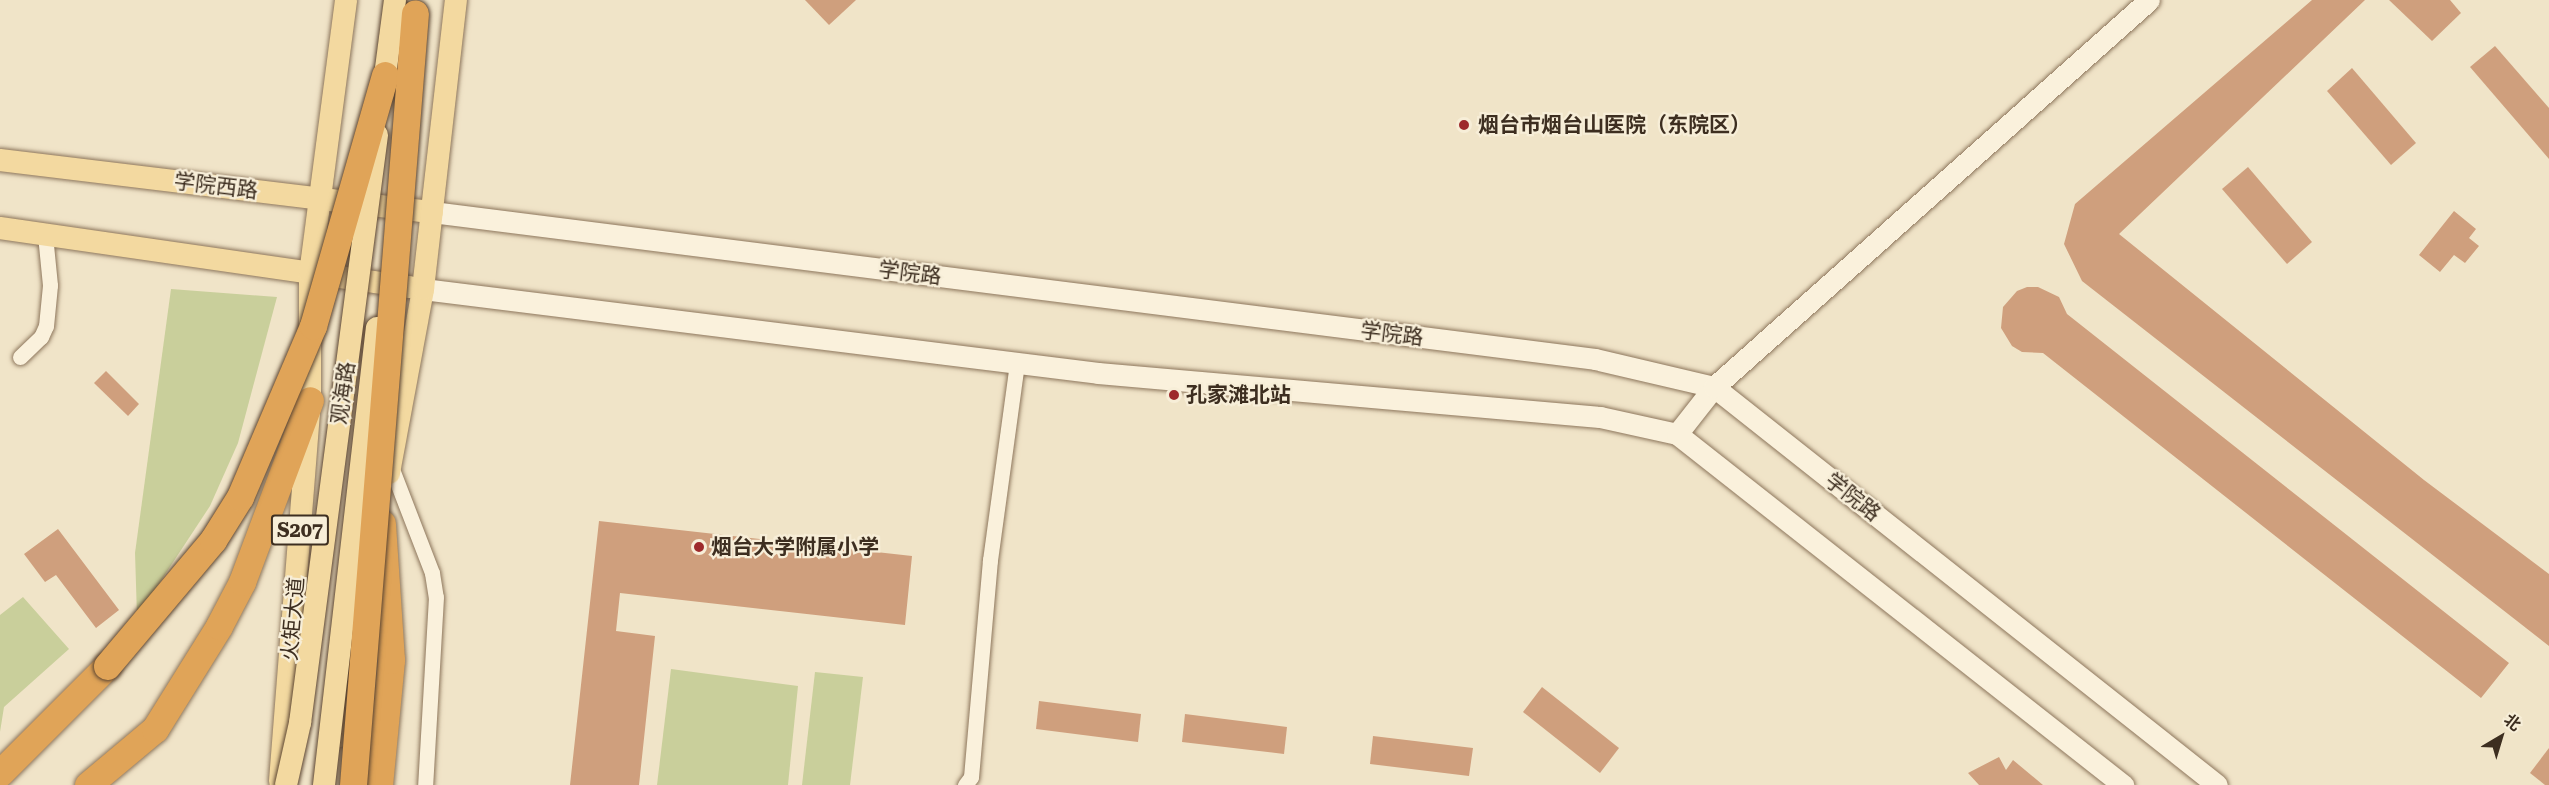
<!DOCTYPE html>
<meta charset="utf-8">
<style>
body{margin:0}
#map{position:relative;width:2549px;height:785px;overflow:hidden;background:#f0e4c8;font-family:"Roboto Serif","Noto Sans SC",serif}
div>[style]{position:absolute}
[style*='--x']{left:calc(var(--x)*1px);top:calc(var(--y)*1px);width:calc(var(--w)*1px);rotate:calc(var(--a)*1deg)}
.green>*{inset:0;background:#c9cf9b}
.building>*{inset:0;background:#cf9f7d}
.roads{filter:drop-shadow(0 0 2px #8d765c) drop-shadow(0 0 2px #8d765c)}
.street>*{height:15px;margin:-7.5px;padding:0 7.5px;transform-origin:7.5px;border-radius:7.5px;background:#faf1dc}
.secondary>*{height:21px;margin:-10.5px;padding:0 10.5px;transform-origin:10.5px;border-radius:10.5px;background:#faf1dc}
.primary>*{height:22px;margin:-11px;padding:0 11px;transform-origin:11px;border-radius:11px;background:#f3d9a0}
.highway>*{height:27px;margin:-13.5px;padding:0 13.5px;transform-origin:13.5px;border-radius:13.5px;background:#e0a458}
.bridges{filter:drop-shadow(0 0 2px #5b4430) drop-shadow(0 0 2px #5b4430)}
.primary-bridge>*{height:22px;margin:-11px;padding:0 11px;transform-origin:11px;border-radius:11px;background:#f3d9a0}
.highway-bridge>*{height:27px;margin:-13.5px;padding:0 13.5px;transform-origin:13.5px;border-radius:13.5px;background:#e0a458}
.dots>*{width:16px;height:16px;translate:-50% -50%;box-sizing:border-box;border:3px solid #f7eed8;border-radius:50%}
span{translate:-50% -50%;white-space:nowrap;text-align:center;line-height:1.15;-webkit-text-stroke:4.5px #f7eed8;paint-order:stroke}
.shield-label span{padding:2px 4px;background:#f7eed8;border:2px solid;border-radius:4px;-webkit-text-stroke-width:0}
.shield-label{font-size:20px;color:#3d2e20;font-weight:700}
.poi-label{font-size:21px;color:#3d2e20;font-weight:700}
.left{translate:0 -50%;text-align:left}
.street-label{font-size:21px;color:#3d2e20}
.north{position:absolute;left:2471px;top:707px;width:60px;height:60px;-webkit-text-stroke:4px #f7eed8;paint-order:stroke;rotate:38deg;font-size:16px;font-weight:700;line-height:24px;text-align:center;color:#3d2e20}
.north::after{content:'';display:block;margin:auto;width:21px;height:27px;background:#3d2e20;clip-path:polygon(50% 0,100% 100%,50% 72%,0 100%)}
</style>
<div id="map">
<div class="green">
<div style="clip-path:polygon(171px 289px,277px 297px,238px 443px,210px 506px,137px 617px,135px 553px)"></div>
<div style="clip-path:polygon(23px 597px,69px 649px,4px 707px,0 732px,0 615px)"></div>
<div style="clip-path:polygon(671px 669px,798px 686px,788px 785px,657px 785px)"></div>
<div style="clip-path:polygon(815px 672px,863px 677px,850px 785px,802px 785px)"></div>
</div>
<div class="building">
<div style="clip-path:polygon(805px 0,856px 0,829px 25px)"></div>
<div style="clip-path:polygon(2312px 0,2365px 0,2119px 234px,2424px 480px,2549px 574px,2549px 646px,2082px 281px,2064px 244px,2075px 204px)"></div>
<div style="clip-path:polygon(2389px 0,2450px 0,2461px 13px,2432px 41px)"></div>
<div style="clip-path:polygon(2495px 46px,2549px 108px,2549px 159px,2470px 67px)"></div>
<div style="clip-path:polygon(2352px 68px,2416px 143px,2391px 165px,2327px 91px)"></div>
<div style="clip-path:polygon(2248px 167px,2312px 242px,2287px 264px,2222px 189px)"></div>
<div style="clip-path:polygon(2454px 211px,2476px 229px,2469px 238px,2479px 246px,2465px 263px,2454px 255px,2440px 272px,2419px 255px)"></div>
<div style="clip-path:polygon(2027px 287px,2038px 287px,2059px 297px,2067px 314px,2509px 663px,2481px 698px,2043px 353px,2022px 352px,2012px 346px,2001px 328px,2003px 307px,2017px 291px)"></div>
<div style="clip-path:polygon(106px 371px,139px 404px,128px 416px,94px 383px)"></div>
<div style="clip-path:polygon(599px 521px,912px 556px,905px 625px,620px 593px,616px 631px,655px 636px,639px 785px,570px 785px)"></div>
<div style="clip-path:polygon(58px 529px,119px 610px,96px 628px,56px 575px,45px 582px,24px 554px)"></div>
<div style="clip-path:polygon(1542px 687px,1619px 748px,1600px 773px,1523px 712px)"></div>
<div style="clip-path:polygon(1039px 701px,1141px 714px,1138px 742px,1036px 729px)"></div>
<div style="clip-path:polygon(1185px 714px,1287px 727px,1284px 754px,1182px 742px)"></div>
<div style="clip-path:polygon(1373px 736px,1473px 748px,1469px 776px,1370px 764px)"></div>
<div style="clip-path:polygon(2549px 748px,2549px 785px,2545px 785px,2530px 773px)"></div>
<div style="clip-path:polygon(1999px 757px,2006px 770px,2013px 760px,2043px 785px,1979px 785px,1968px 773px)"></div>
</div>
<div class="roads">
<div class="street">
<div style="--x:20;--y:357;--w:29;--a:-44"></div>
<div style="--x:41;--y:337;--w:12;--a:-66"></div>
<div style="--x:46;--y:326;--w:41;--a:-84.4"></div>
<div style="--x:50;--y:285;--w:50;--a:-95.7"></div>
<div style="--x:390;--y:464;--w:117;--a:68.9"></div>
<div style="--x:432;--y:573;--w:24;--a:81"></div>
<div style="--x:436;--y:597;--w:188;--a:93.3"></div>
<div style="--x:965;--y:785;--w:10;--a:-53"></div>
<div style="--x:971;--y:777;--w:218;--a:-85"></div>
<div style="--x:990;--y:560;--w:199;--a:-82.2"></div>
</div>
<div class="secondary">
<div style="--x:432;--y:212;--w:1172;--a:7.2"></div>
<div style="--x:1595;--y:359;--w:122;--a:13.2"></div>
<div style="--x:1714;--y:387;--w:641;--a:38.35"></div>
<div style="--x:423;--y:289;--w:680;--a:7.09"></div>
<div style="--x:1098;--y:373;--w:504;--a:5.01"></div>
<div style="--x:1600;--y:417;--w:79;--a:12.4"></div>
<div style="--x:1677;--y:434;--w:568;--a:38.2"></div>
<div style="--x:1677;--y:434;--w:60;--a:-51.8"></div>
<div style="--x:1714;--y:387;--w:582;--a:-41.66"></div>
</div>
<div class="primary">
<div style="--x:0;--y:160;--w:435;--a:6.9"></div>
<div style="--x:0;--y:228;--w:414;--a:8.2"></div>
<div style="--x:389;--y:473;--w:187;--a:-79.5"></div>
<div style="--x:423;--y:289;--w:291;--a:-83.5"></div>
<div style="--x:339;--y:736;--w:72;--a:-78.8"></div>
<div style="--x:280;--y:781;--w:382;--a:-85.5"></div>
<div style="--x:310;--y:400;--w:126;--a:-90"></div>
<div style="--x:310;--y:274;--w:276;--a:-82.5"></div>
</div>
<div class="highway">
<div style="--x:0;--y:773;--w:151;--a:-45"></div>
<div style="--x:88;--y:785;--w:87;--a:-39.9"></div>
<div style="--x:155;--y:729;--w:121;--a:-58.1"></div>
<div style="--x:219;--y:626;--w:50;--a:-62.4"></div>
<div style="--x:242;--y:582;--w:194;--a:-69.5"></div>
<div style="--x:379;--y:785;--w:126;--a:-84.5"></div>
<div style="--x:391;--y:660;--w:137;--a:-93.8"></div>
</div>
</div>
<div class="bridges">
<div class="primary-bridge">
<div style="--x:383;--y:91;--w:92;--a:-82.5"></div>
<div style="--x:286;--y:785;--w:64;--a:-77.3"></div>
<div style="--x:300;--y:723;--w:593;--a:-82.54"></div>
<div style="--x:324;--y:785;--w:460;--a:-83.4"></div>
</div>
<div class="highway-bridge">
<div style="--x:107;--y:666;--w:165;--a:-49.9"></div>
<div style="--x:213;--y:540;--w:51;--a:-57.9"></div>
<div style="--x:240;--y:497;--w:186;--a:-66.9"></div>
<div style="--x:313;--y:326;--w:261;--a:-74"></div>
<div style="--x:353;--y:785;--w:774;--a:-85.41"></div>
</div>
</div>
<div class="dots">
<div style="left:1464px;top:125px;background:#9e2a2b"></div>
<div style="left:1174px;top:395px;background:#9e2a2b"></div>
<div style="left:699px;top:547px;background:#9e2a2b"></div>
</div>
<div class="shield-label">
<span style="left:300px;top:530px">S207</span>
</div>
<div class="poi-label">
<span class="left" style="left:1478px;top:125px">烟台市烟台山医院（东院区）</span>
<span class="left" style="left:1186px;top:395px">孔家滩北站</span>
<span class="left" style="left:711px;top:547px">烟台大学附属小学</span>
</div>
<div class="street-label">
<span style="left:216px;top:186px;rotate:7deg">学院西路</span>
<span style="left:910px;top:273px;rotate:7deg">学院路</span>
<span style="left:1392px;top:334px;rotate:7deg">学院路</span>
<span style="left:343px;top:393px;rotate:-82deg">观海路</span>
<span style="left:1853px;top:497px;rotate:38deg">学院路</span>
<span style="left:293px;top:619px;rotate:-85deg">火矩大道</span>
</div>
<div class="north">北</div>
</div>
